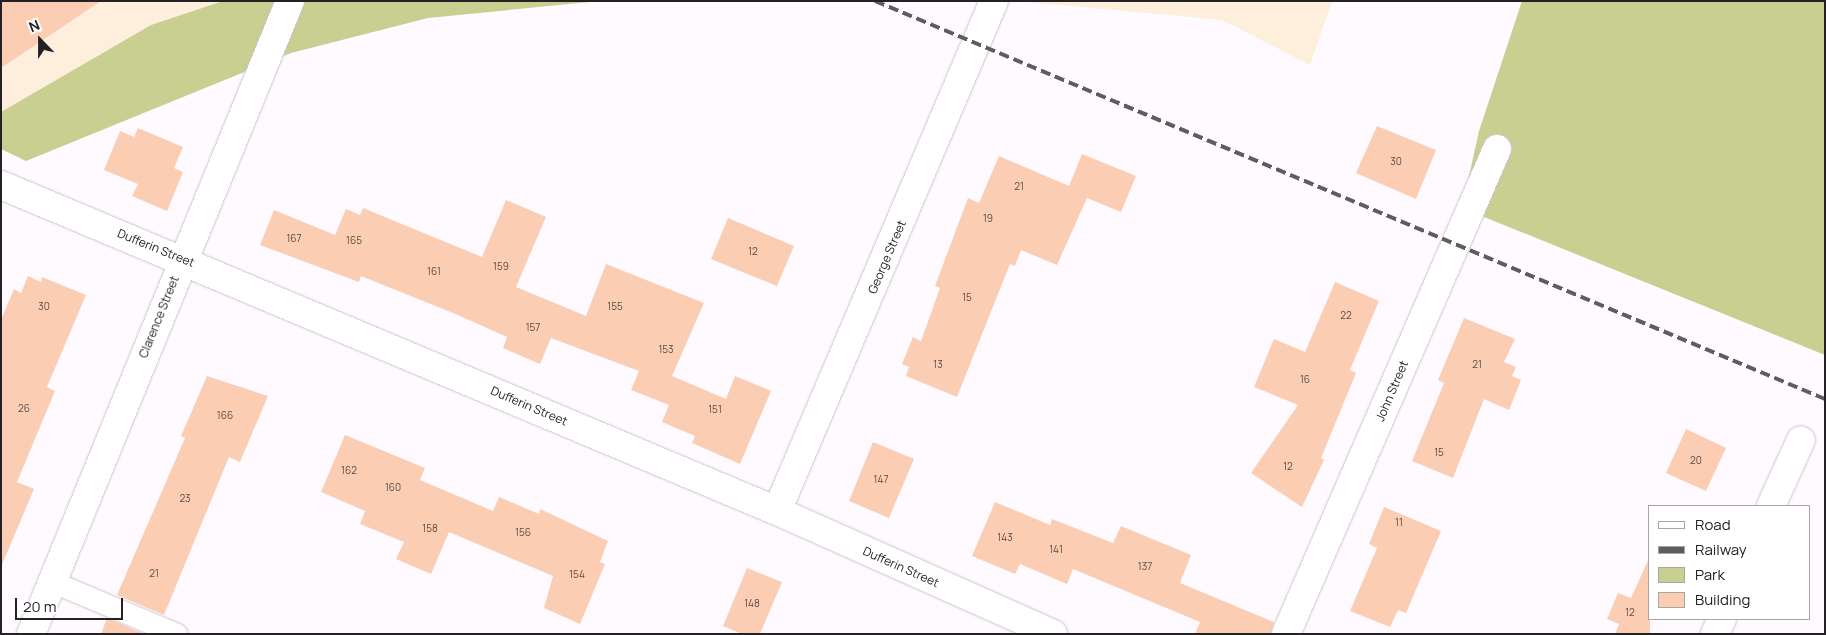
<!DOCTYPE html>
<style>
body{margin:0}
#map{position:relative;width:1826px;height:635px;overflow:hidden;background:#fffaff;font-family:Manrope,sans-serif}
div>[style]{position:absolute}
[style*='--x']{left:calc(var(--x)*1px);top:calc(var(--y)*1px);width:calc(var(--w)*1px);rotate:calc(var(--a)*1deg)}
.industrial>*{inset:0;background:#fdefdc}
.green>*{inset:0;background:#c8cf91}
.building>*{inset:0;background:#fbcdb3}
.roads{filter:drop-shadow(0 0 1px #ccc4cc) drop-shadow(0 0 1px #ccc4cc)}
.service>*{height:21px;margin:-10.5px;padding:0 10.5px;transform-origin:10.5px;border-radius:10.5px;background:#fff}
.minor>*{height:28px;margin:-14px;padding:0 14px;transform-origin:14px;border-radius:14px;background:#fff}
.rail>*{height:4px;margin-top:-2px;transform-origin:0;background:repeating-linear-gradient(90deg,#5f5b5f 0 10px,transparent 0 15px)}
span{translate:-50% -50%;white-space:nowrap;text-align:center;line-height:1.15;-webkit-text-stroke:4px #fff;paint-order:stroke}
.number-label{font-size:10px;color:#5a4c48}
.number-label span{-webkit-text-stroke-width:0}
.street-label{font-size:12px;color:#242124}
.frame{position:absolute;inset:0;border:2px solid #242124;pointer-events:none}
.legend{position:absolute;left:1648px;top:505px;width:162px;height:115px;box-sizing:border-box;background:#fff;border:1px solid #a7a6a7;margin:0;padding:6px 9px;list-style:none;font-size:15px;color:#242124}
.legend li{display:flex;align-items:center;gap:10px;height:25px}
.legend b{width:25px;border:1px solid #a7a6a7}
.north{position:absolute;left:15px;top:15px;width:50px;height:50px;-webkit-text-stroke:4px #fff;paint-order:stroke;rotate:338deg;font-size:14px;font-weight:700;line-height:20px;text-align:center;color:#242124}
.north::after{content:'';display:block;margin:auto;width:18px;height:22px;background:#242124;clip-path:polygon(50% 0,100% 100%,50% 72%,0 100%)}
.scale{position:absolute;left:15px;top:598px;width:108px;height:22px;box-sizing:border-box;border:2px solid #242124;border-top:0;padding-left:6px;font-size:15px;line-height:18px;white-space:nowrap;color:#242124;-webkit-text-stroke:4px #fff;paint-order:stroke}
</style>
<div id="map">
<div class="industrial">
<div style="clip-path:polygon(1px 1px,223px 1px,151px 25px,1px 112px)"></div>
<div style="clip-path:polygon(1015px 1px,1332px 1px,1310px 65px,1222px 20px)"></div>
</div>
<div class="green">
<div style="clip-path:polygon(223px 1px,600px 1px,428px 18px,291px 53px,26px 161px,1px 149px,1px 112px,151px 25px)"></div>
<div style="clip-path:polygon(1522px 1px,1825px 1px,1825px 355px,1462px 208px,1479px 131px)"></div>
</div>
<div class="building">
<div style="clip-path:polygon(1px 1px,101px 1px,1px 68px)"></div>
<div style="clip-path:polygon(1377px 126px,1436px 150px,1416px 199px,1356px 173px)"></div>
<div style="clip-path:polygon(138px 128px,183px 147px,174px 168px,183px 172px,167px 211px,132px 196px,138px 184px,104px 170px,120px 131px,134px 137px)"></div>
<div style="clip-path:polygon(1082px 154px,1136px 176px,1121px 212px,1087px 198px,1057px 265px,1021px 250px,1015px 266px,1010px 264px,957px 397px,906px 376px,909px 367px,902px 364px,913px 337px,921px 341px,940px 288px,935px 286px,968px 198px,979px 203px,999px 156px,1069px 186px)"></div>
<div style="clip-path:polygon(506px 200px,546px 217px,516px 287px,586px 316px,606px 264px,704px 303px,672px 376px,726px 399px,735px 376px,771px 391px,740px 464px,692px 443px,695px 436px,662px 422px,669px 405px,631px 390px,639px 371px,551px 338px,540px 364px,503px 348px,507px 337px,458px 315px,361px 276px,359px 282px,260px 245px,274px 210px,335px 235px,346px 209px,360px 215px,363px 208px,482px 257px)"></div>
<div style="clip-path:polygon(728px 218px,794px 246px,777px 286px,711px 259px)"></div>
<div style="clip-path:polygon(28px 276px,41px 282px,42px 277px,86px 295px,47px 387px,55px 391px,17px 482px,34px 489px,1px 567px,1px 320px,14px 289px,21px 293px)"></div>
<div style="clip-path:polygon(1335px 282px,1379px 301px,1350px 370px,1356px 373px,1321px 458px,1324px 460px,1302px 507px,1251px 473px,1298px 405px,1254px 387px,1274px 339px,1305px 352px)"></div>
<div style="clip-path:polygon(1464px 318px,1515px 339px,1504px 362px,1516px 367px,1512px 376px,1521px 380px,1509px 410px,1484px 399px,1453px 478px,1412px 461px,1444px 383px,1438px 380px)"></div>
<div style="clip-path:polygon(207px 376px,268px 396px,240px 462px,229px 457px,164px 615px,117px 595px,185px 438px,181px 436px)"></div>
<div style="clip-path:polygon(1686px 429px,1726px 448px,1706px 491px,1666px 473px)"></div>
<div style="clip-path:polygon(345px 435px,425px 468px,420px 480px,493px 511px,499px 497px,539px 514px,540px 509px,608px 541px,600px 562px,605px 564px,580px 624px,544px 608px,553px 576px,449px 532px,431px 574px,396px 559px,404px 542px,360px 524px,365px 511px,321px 492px)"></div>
<div style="clip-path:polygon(873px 442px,914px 459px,889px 518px,849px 501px)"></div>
<div style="clip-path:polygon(995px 502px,1050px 525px,1052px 519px,1113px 543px,1121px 526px,1191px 555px,1180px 583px,1274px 622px,1271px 634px,1195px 634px,1200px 622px,1073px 569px,1067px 584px,1020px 564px,1015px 574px,972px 556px)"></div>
<div style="clip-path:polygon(1384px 507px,1441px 531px,1406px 613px,1398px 610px,1390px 627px,1350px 611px,1377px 548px,1369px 544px)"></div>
<div style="clip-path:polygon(1650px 556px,1650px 634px,1615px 634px,1619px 624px,1607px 619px,1618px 593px,1631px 598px)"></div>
<div style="clip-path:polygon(747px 568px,782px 582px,760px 634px,742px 634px,723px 626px)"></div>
<div style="clip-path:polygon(107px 618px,144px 634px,101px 634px)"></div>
</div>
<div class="roads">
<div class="service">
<div style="--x:53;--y:582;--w:134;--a:22.8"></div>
</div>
<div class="minor">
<div style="--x:1;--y:185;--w:842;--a:22.79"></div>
<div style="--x:777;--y:511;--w:302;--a:24"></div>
<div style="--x:1771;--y:506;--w:72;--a:-65.6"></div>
<div style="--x:777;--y:511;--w:554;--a:-66.95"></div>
<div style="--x:31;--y:634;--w:684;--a:-67.75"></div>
<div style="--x:1286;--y:634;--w:529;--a:-66.49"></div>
<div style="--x:1715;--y:634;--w:17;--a:-65"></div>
</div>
</div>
<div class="rail">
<div style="--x:875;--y:1;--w:1030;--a:22.73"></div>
</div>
<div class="number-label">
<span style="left:1396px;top:162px">30</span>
<span style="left:1019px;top:187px">21</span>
<span style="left:988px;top:219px">19</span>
<span style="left:294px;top:239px">167</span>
<span style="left:354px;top:241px">165</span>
<span style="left:753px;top:252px">12</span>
<span style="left:501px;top:267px">159</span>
<span style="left:434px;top:272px">161</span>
<span style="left:967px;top:298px">15</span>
<span style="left:44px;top:307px">30</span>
<span style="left:615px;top:307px">155</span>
<span style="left:1346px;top:316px">22</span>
<span style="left:533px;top:328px">157</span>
<span style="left:666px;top:350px">153</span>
<span style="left:938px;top:365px">13</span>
<span style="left:1477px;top:365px">21</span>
<span style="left:1305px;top:380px">16</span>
<span style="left:24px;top:409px">26</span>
<span style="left:715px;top:410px">151</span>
<span style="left:225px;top:416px">166</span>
<span style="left:1439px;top:453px">15</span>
<span style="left:1696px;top:461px">20</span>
<span style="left:1288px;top:467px">12</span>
<span style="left:349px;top:471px">162</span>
<span style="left:881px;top:480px">147</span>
<span style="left:393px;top:488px">160</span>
<span style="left:185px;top:499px">23</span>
<span style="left:1399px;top:523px">11</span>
<span style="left:430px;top:529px">158</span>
<span style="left:523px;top:533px">156</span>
<span style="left:1005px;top:538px">143</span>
<span style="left:1056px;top:550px">141</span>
<span style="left:1145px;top:567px">137</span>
<span style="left:154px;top:574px">21</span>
<span style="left:577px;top:575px">154</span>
<span style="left:752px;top:604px">148</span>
<span style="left:1630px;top:613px">12</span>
</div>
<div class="street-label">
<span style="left:156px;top:248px;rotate:22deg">Dufferin Street</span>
<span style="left:887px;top:257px;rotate:-67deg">George Street</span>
<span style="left:159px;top:317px;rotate:-68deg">Clarence Street</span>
<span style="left:1392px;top:391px;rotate:-67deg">John Street</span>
<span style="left:529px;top:406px;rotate:23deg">Dufferin Street</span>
<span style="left:901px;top:567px;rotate:24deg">Dufferin Street</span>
</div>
<div class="frame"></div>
<ul class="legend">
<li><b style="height:6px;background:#fff"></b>Road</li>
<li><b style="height:6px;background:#5f5b5f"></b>Railway</li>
<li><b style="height:14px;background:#c8cf91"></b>Park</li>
<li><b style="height:14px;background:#fbcdb3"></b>Building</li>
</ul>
<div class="north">N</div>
<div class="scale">20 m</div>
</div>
